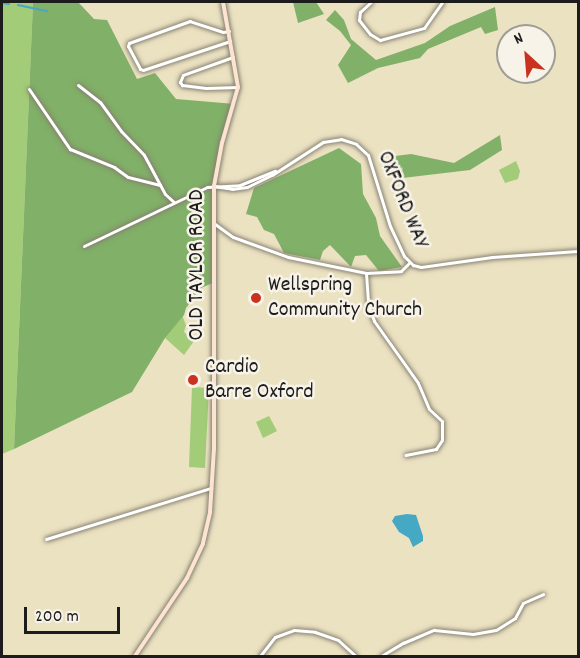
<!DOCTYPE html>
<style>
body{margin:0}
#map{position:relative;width:580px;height:658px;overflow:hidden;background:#ebe2c2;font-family:Dekko,sans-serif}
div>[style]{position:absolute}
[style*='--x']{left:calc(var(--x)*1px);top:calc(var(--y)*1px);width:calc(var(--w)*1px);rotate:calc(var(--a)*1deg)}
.green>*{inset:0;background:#a2cc78}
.forest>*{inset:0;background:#81b068}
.water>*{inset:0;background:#45a9c4}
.stream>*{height:1.5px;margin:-0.75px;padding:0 0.75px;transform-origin:0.75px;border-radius:0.75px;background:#45a9c4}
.roads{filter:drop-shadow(0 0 2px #847f6f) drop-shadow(0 0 2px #847f6f)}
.street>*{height:3px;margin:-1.5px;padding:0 1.5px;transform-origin:1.5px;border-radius:1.5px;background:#fff}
.secondary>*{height:4px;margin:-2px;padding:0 2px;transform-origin:2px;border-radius:2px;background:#fde4d1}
.dots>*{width:16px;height:16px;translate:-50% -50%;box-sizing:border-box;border:3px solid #f7f3e8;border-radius:50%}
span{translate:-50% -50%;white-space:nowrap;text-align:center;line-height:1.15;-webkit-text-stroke:5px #f7f3e8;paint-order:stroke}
.street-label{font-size:22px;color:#1c1c1c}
.poi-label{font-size:22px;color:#1c1c1c}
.left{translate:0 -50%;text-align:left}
.frame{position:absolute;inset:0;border:3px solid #1c1c1c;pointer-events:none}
.north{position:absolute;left:496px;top:24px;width:60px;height:60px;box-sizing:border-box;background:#f7f3e8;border:2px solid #9f9d96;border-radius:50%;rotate:334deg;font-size:16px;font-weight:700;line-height:24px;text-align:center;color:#1c1c1c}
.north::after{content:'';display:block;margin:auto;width:21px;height:27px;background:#c8321e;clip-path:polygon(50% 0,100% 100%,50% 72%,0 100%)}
.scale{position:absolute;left:24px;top:607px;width:96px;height:27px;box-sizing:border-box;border:3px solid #1c1c1c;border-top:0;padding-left:8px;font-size:18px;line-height:21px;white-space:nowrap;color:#1c1c1c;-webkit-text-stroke:4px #f7f3e8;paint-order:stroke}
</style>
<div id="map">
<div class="green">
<div style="clip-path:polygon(2px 2px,33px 2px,14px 449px,2px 454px)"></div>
<div style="clip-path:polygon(516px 161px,520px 171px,518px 179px,505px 183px,499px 170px)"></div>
<div style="clip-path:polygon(182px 315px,186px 325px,184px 332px,194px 341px,184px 355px,165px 338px)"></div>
<div style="clip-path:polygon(192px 387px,209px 388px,205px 468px,189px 467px)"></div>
<div style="clip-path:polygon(269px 416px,277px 431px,263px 438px,256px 422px)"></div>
</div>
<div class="forest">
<div style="clip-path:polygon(33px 2px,78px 2px,94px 19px,107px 20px,137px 79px,155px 73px,176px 99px,235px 104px,223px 141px,214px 186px,215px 282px,201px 288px,186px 308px,184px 315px,165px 338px,132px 392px,14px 449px)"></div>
<div style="clip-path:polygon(293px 2px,316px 2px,324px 14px,298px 23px)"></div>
<div style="clip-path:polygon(495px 7px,498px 30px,485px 34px,481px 27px,428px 49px,420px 58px,378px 68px,348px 83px,338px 65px,351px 45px,340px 31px,326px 20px,335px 10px,344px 20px,351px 39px,376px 60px,425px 43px,450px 26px)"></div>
<div style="clip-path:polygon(500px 135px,502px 150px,470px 170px,394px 179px,387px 163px,395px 156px,411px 154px,454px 163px)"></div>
<div style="clip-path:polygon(339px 148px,361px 164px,363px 194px,376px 218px,380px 236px,402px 267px,379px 271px,366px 255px,355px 256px,351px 267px,330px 245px,323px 251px,320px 260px,284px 253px,274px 234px,264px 230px,257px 217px,246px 214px,254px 188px)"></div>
</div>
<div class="water">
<div style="clip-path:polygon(407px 514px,416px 515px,423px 536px,423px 541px,413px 547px,409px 538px,399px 532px,392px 521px,395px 516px)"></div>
</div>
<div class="stream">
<div style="--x:2;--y:3;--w:7;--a:8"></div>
<div style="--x:18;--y:5;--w:30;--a:12"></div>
</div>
<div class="roads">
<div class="street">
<div style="--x:371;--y:2;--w:15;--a:138"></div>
<div style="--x:360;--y:12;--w:8;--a:97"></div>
<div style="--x:359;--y:20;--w:18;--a:52"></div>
<div style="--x:370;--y:34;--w:12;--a:31"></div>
<div style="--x:380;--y:40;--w:46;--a:-15.3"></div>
<div style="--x:424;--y:28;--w:32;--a:-55"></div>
<div style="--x:229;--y:31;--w:6;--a:171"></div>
<div style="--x:223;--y:32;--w:35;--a:-162"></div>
<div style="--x:190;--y:21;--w:65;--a:160.2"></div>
<div style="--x:129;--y:43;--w:3;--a:108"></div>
<div style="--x:128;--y:46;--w:26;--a:62"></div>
<div style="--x:140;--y:69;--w:3;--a:18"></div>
<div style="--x:143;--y:70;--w:92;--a:-18.4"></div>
<div style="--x:233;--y:57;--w:53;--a:160.2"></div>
<div style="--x:183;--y:75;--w:8;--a:113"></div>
<div style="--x:180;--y:82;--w:4;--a:56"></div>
<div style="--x:182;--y:85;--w:24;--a:7"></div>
<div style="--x:206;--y:88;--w:32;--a:-2"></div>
<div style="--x:78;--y:85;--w:28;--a:38"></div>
<div style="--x:100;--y:102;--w:36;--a:54"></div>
<div style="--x:121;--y:131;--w:33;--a:46"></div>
<div style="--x:144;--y:155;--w:44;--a:61.7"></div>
<div style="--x:165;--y:194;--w:12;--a:42"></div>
<div style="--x:29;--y:89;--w:73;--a:55.7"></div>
<div style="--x:70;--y:149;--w:48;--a:22.2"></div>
<div style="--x:114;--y:167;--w:17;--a:36"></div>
<div style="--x:128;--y:177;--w:33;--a:14"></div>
<div style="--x:214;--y:186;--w:18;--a:9"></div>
<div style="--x:232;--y:189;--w:15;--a:-8"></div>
<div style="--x:247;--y:187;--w:28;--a:-26"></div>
<div style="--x:272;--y:175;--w:61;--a:-32.9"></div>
<div style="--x:323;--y:142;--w:18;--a:-9"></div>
<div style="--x:341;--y:139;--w:16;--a:18"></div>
<div style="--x:356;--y:144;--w:16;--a:43"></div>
<div style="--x:368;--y:155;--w:74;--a:72.8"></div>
<div style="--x:390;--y:226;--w:33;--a:65"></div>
<div style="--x:404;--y:256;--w:13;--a:45"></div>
<div style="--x:413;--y:265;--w:8;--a:14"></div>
<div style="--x:421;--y:267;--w:72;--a:-8"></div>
<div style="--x:492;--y:257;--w:86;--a:-4"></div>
<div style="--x:215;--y:224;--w:22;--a:36"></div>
<div style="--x:233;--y:237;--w:59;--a:20"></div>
<div style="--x:288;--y:257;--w:80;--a:11.6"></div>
<div style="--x:366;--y:273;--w:35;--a:-3"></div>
<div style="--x:401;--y:271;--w:11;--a:-45"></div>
<div style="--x:84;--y:246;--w:136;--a:-25.6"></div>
<div style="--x:207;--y:187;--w:33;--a:-3"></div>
<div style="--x:240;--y:185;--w:38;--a:-22"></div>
<div style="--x:366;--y:273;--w:32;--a:86"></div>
<div style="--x:368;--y:305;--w:17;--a:69"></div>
<div style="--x:374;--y:321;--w:76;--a:54.6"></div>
<div style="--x:418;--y:383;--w:28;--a:67"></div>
<div style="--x:429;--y:409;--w:18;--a:43"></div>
<div style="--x:442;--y:421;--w:19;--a:90"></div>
<div style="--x:442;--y:440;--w:11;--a:124"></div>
<div style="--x:436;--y:449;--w:31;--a:169"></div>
<div style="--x:46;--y:539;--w:173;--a:-17.2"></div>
<div style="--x:260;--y:656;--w:24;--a:-52"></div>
<div style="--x:275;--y:637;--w:20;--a:-20"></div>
<div style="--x:294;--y:630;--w:21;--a:5"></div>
<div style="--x:315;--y:632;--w:24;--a:19"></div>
<div style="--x:338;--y:640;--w:24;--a:42"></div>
<div style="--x:381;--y:656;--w:26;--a:-31"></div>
<div style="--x:403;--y:643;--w:34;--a:-23"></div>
<div style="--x:434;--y:630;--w:39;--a:6"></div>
<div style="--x:473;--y:634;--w:23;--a:-10"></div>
<div style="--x:496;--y:630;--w:22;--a:-32"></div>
<div style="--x:515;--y:618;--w:17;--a:-62"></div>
<div style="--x:523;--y:603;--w:22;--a:-24"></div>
</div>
<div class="secondary">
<div style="--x:135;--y:656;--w:94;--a:-56.3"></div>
<div style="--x:187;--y:578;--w:38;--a:-65"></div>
<div style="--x:203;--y:543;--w:32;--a:-77"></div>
<div style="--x:210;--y:512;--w:63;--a:-86.4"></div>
<div style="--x:214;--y:449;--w:263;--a:-90"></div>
<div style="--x:214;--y:186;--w:44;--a:-79.5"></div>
<div style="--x:222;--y:143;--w:58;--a:-74.1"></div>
<div style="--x:238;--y:87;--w:86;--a:-100"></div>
</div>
</div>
<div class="dots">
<div style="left:256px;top:298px;background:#c8321e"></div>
<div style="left:193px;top:380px;background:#c8321e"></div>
</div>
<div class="street-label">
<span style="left:402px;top:200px;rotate:68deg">OXFORD WAY</span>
<span style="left:198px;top:265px;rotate:-90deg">OLD TAYLOR ROAD</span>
</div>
<div class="poi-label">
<span class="left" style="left:268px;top:298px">Wellspring<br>Community Church</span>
<span class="left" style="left:205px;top:380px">Cardio<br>Barre Oxford</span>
</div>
<div class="frame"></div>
<div class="north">N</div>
<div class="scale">200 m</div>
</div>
